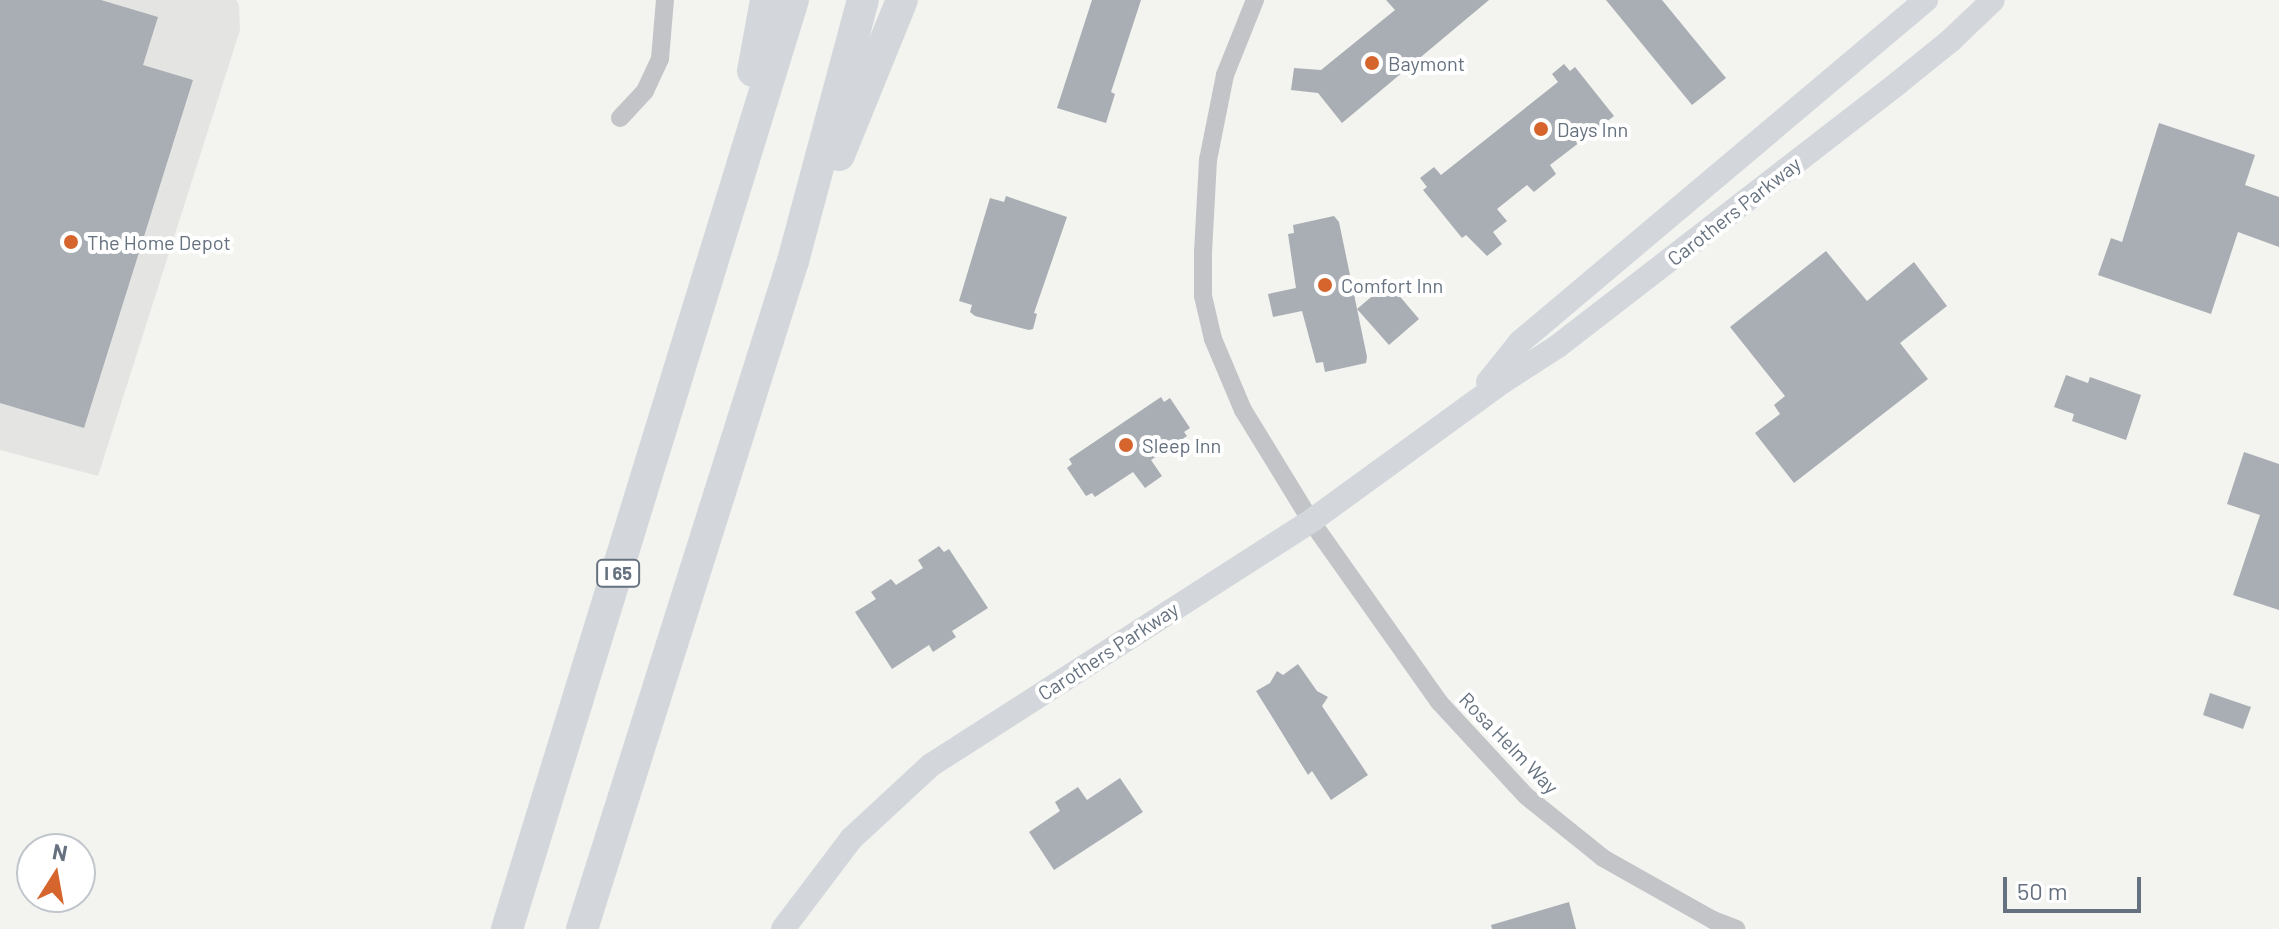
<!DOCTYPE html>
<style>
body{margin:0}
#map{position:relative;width:2279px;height:929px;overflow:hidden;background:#f3f4f0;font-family:Barlow,sans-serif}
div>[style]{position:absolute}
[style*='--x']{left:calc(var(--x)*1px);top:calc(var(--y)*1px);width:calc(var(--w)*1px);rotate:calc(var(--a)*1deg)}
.built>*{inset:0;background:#e4e5e3}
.building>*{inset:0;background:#a8aeb3}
.street>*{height:18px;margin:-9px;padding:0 9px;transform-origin:9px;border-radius:9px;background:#c2c4c8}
.secondary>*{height:24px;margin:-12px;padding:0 12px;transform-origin:12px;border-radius:12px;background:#d3d7db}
.highway>*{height:32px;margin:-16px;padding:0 16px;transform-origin:16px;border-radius:16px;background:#d3d7db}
.dots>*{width:22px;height:22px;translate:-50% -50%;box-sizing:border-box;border:4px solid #fff;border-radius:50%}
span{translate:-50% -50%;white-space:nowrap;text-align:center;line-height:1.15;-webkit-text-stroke:8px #fff;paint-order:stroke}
.shield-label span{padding:2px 6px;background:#fff;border:2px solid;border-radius:6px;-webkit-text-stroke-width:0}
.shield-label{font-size:18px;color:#65717f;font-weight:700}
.poi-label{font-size:20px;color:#65717f}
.left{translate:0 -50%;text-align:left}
.street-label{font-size:20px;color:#65717f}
.north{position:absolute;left:16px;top:833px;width:80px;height:80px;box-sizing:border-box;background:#fff;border:2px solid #c1c6cc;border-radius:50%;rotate:11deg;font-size:22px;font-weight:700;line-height:32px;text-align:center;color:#65717f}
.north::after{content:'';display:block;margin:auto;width:28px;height:36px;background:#d6652d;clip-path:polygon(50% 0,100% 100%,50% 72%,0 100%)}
.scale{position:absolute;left:2003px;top:877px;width:138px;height:36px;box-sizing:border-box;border:4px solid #65717f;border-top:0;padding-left:10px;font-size:24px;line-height:28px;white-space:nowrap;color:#65717f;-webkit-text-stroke:6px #fff;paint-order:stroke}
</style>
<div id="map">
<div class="built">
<div style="clip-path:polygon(0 0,236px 0,239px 5px,240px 30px,98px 476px,0 450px)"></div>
</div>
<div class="building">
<div style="clip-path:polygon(0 0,101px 0,158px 17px,143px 65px,193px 80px,84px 428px,0 403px)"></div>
<div style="clip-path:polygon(1092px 0,1141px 0,1111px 92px,1115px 94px,1106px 123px,1057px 108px)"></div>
<div style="clip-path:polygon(1386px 0,1489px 0,1342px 123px,1318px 93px,1291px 90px,1294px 68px,1321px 70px,1395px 10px)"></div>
<div style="clip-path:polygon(1606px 0,1662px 0,1726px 78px,1692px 105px)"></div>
<div style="clip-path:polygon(1564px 64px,1570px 71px,1575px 67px,1614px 116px,1550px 165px,1556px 174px,1534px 192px,1527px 185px,1497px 209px,1507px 221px,1493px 232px,1502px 244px,1487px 256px,1466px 235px,1462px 238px,1423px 190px,1427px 187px,1420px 178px,1434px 167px,1441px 175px,1558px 82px,1552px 74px)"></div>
<div style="clip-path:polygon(2159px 123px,2255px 155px,2245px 185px,2279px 197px,2279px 247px,2238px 232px,2211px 314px,2098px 275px,2111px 238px,2122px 242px)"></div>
<div style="clip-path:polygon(1006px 196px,1067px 217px,1034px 313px,1037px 314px,1033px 329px,1029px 330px,975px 316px,970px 312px,972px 305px,959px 301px,990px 198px,1004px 202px)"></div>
<div style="clip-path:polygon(1334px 216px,1339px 222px,1367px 357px,1366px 363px,1325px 372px,1323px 362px,1316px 363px,1302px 311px,1273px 317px,1268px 294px,1296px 288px,1288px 234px,1294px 233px,1293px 225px)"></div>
<div style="clip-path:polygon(1826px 251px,1867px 301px,1914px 262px,1947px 306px,1900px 343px,1928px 379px,1794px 483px,1755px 433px,1780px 414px,1774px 405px,1785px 396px,1730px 327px)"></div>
<div style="clip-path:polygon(1391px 286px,1419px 319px,1389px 345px,1357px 309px,1383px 287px,1386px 290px)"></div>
<div style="clip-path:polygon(2066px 375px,2088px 383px,2090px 377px,2141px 395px,2126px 440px,2072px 421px,2074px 414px,2054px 407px)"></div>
<div style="clip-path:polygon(1161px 397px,1164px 402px,1170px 398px,1190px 428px,1184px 432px,1187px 436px,1151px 460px,1162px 476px,1145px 488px,1133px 472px,1095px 497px,1092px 493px,1086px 496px,1067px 468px,1072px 464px,1069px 459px)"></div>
<div style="clip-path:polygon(2244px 452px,2279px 464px,2279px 610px,2233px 595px,2260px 515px,2227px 504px)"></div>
<div style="clip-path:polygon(939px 546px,944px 552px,949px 549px,988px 608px,952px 631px,956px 637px,933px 652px,929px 645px,892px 669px,855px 612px,876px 599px,871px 592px,891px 579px,896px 585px,923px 568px,918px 560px)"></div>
<div style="clip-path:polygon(1298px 664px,1317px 691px,1328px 697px,1322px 706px,1368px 775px,1331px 800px,1312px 771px,1308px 775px,1256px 691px,1270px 683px,1277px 671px,1283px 675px)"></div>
<div style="clip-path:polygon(2210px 693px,2251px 707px,2243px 729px,2203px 715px)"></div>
<div style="clip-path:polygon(1120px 778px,1143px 812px,1054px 870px,1029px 832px,1060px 811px,1055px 802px,1078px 787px,1087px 800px)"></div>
<div style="clip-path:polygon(1569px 902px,1576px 929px,1492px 929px,1491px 925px)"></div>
</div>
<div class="street">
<div style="--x:1255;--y:0;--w:81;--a:111.8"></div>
<div style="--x:1225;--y:75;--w:87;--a:101.3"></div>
<div style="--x:1208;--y:160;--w:92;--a:93.1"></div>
<div style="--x:1203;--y:252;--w:44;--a:90"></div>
<div style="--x:1203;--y:296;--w:44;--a:76.9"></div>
<div style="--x:1213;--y:339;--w:77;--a:67.1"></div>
<div style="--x:1243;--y:410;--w:130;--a:58.5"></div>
<div style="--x:1311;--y:521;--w:222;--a:54.7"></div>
<div style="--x:1439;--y:702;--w:128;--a:47.2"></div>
<div style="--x:1526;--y:796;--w:99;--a:38.8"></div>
<div style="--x:1603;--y:858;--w:126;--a:29.4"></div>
<div style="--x:1713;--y:920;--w:25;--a:21"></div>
<div style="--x:620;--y:118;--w:37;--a:-47"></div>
<div style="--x:645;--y:91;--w:35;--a:-65"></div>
<div style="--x:660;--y:59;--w:59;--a:-85.2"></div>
</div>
<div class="secondary">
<div style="--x:1488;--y:382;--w:51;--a:-51.3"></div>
<div style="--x:1520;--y:342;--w:531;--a:-40.11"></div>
<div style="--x:783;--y:929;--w:113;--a:-52.9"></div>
<div style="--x:851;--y:839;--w:109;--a:-42.8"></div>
<div style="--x:931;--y:765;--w:452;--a:-32.7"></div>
<div style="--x:1311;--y:521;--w:238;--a:-36"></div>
<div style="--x:1504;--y:381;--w:64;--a:-32.9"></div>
<div style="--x:1558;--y:346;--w:430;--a:-37.7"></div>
<div style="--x:1898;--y:83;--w:67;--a:-38.9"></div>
<div style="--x:1950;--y:41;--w:59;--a:-43.6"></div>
</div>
<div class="highway">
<div style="--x:753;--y:71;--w:72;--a:-79.6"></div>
<div style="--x:839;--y:155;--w:167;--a:-67.9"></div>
<div style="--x:507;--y:929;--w:972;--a:-72.89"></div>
<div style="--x:582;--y:929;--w:701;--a:-72.47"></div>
<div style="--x:793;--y:261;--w:270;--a:-75"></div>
</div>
<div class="dots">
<div style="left:1372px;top:63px;background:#d6652d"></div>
<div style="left:1541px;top:129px;background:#d6652d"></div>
<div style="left:71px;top:242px;background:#d6652d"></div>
<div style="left:1325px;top:285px;background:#d6652d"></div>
<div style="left:1126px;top:445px;background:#d6652d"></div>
</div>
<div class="shield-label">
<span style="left:618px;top:573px">I 65</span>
</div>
<div class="poi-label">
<span class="left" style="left:1388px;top:63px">Baymont</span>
<span class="left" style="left:1557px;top:129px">Days Inn</span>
<span class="left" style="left:87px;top:242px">The Home Depot</span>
<span class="left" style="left:1341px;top:285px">Comfort Inn</span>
<span class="left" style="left:1142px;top:445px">Sleep Inn</span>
</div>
<div class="street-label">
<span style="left:1734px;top:211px;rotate:-38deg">Carothers Parkway</span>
<span style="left:1108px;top:651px;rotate:-33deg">Carothers Parkway</span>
<span style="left:1509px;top:743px;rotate:46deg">Rosa Helm Way</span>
</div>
<div class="north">N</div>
<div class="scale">50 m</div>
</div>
